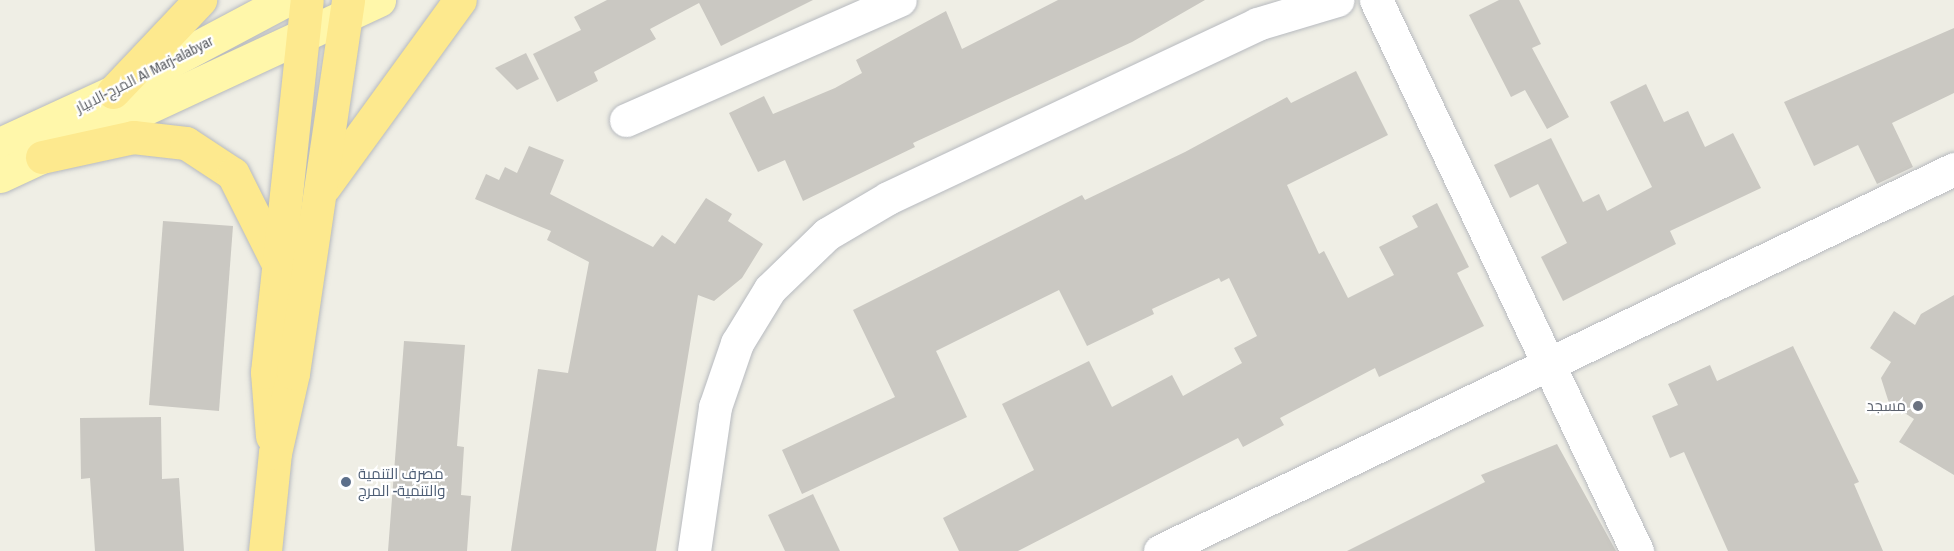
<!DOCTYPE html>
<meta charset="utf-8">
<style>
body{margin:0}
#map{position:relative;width:1954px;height:551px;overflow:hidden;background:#efeee5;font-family:"Archivo Narrow",Cairo,sans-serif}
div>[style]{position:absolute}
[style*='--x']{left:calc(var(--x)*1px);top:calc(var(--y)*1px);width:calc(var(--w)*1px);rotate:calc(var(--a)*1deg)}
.building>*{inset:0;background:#cac8c2}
.roads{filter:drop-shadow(0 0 2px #b7babf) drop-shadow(0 0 2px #b7babf)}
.minor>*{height:33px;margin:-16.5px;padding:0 16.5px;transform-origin:16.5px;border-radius:16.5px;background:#fff}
.major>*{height:33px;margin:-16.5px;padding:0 16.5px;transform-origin:16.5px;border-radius:16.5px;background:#fff7aa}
.highway>*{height:33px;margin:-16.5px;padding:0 16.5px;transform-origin:16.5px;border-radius:16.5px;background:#fde98e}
.dots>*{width:16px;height:16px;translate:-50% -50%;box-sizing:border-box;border:3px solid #fff;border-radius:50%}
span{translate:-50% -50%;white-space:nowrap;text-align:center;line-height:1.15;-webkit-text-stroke:4.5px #fff;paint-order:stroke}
.street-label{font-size:15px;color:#5d6065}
.worship-label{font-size:15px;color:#5b616d}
.right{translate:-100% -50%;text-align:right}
.service-label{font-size:15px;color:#4e5e75}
.left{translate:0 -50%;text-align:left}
</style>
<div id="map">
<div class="building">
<div style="clip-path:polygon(607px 0,813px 0,721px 46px,699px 3px,650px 29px,656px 39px,594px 72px,598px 81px,557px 102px,533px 54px,581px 30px,574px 17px)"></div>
<div style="clip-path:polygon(1058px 0,1205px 0,1132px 42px,913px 143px,915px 147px,803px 201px,785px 160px,758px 172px,729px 113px,764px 96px,773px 114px,835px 88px,862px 73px,856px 60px,946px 11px,962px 49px)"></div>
<div style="clip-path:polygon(1499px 0,1519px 0,1541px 44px,1532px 48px,1569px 117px,1547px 129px,1525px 90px,1511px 97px,1469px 15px)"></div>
<div style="clip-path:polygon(1954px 28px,1954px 93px,1892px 123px,1913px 167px,1877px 184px,1858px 145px,1814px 166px,1784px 102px)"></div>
<div style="clip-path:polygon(526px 53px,539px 79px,517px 90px,495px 68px)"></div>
<div style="clip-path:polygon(1356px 71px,1388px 135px,1287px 185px,1319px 254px,1324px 251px,1348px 298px,1394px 275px,1379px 247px,1418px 227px,1412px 216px,1437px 203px,1469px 267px,1457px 273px,1484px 326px,1379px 377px,1375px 368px,1280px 418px,1284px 425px,1243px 447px,1238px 438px,1018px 551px,959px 551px,943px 518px,1034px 470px,1002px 404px,1089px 361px,1112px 407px,1172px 375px,1183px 396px,1242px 363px,1234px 348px,1257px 336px,1229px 278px,1221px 282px,1219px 278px,1152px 309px,1154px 314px,1087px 346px,1059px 290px,936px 351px,967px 417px,802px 494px,782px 450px,895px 397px,853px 310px,1082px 195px,1085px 200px,1185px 152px,1287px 97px,1291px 103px)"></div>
<div style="clip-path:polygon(1646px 84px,1664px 122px,1688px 111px,1705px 147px,1733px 133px,1761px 188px,1670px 231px,1676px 244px,1563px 301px,1541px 257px,1567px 243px,1538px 184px,1510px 198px,1494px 165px,1551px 138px,1583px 202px,1599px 194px,1607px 211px,1652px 187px,1610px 102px)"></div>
<div style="clip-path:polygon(529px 146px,564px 160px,550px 194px,653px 247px,662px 235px,675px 244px,706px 198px,732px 214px,728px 221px,763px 244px,742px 278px,714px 301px,698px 295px,656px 551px,511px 551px,538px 369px,568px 373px,589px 262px,547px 240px,551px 231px,475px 199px,486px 174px,499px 180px,505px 167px,517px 173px)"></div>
<div style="clip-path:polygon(163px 221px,233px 226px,219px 411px,149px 405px)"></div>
<div style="clip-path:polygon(1954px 295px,1954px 475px,1899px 442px,1914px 419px,1889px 403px,1881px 378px,1891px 362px,1870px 348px,1894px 311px,1915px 325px,1921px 314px)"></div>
<div style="clip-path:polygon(404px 341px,465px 345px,457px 446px,464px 447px,461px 495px,471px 496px,467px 551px,388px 551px)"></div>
<div style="clip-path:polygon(1793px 346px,1859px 482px,1854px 484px,1883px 551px,1728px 551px,1684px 452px,1670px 458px,1652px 416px,1678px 405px,1668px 384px,1710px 365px,1717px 381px)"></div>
<div style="clip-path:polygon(161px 417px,162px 479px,179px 478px,184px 551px,95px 551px,90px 478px,81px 479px,80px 418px)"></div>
<div style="clip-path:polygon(1557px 444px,1616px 551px,1347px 551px,1485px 482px,1481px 475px)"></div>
<div style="clip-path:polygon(813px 494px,840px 551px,785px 551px,768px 515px)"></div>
</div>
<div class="roads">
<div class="minor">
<div style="--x:1376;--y:0;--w:610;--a:64.65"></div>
<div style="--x:626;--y:120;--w:299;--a:-23.7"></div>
<div style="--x:694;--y:551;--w:146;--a:-81.7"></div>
<div style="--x:715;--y:407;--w:68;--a:-71"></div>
<div style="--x:737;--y:343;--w:63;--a:-58.6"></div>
<div style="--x:770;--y:289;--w:79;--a:-44"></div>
<div style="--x:827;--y:234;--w:71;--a:-30.5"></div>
<div style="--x:888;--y:198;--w:408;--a:-25.2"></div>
<div style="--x:1257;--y:24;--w:84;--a:-16.7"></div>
<div style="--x:1160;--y:551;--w:881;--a:-25.69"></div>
</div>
<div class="major">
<div style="--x:0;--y:144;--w:124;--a:-24.7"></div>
<div style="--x:113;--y:92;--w:196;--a:-28"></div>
<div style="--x:0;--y:176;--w:418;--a:-24.9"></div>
</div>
<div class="highway">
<div style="--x:113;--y:92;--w:127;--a:-46.6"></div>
<div style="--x:42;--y:157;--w:93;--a:-12.4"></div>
<div style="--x:133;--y:137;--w:53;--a:6.5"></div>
<div style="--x:186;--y:143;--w:56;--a:33.4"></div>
<div style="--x:233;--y:174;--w:94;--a:63.4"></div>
<div style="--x:324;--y:187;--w:231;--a:-54"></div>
<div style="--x:272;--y:436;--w:64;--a:-94.5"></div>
<div style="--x:267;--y:372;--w:374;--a:-83.9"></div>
<div style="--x:265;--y:551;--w:99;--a:-84.2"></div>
<div style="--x:275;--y:453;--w:82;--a:-77.3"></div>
<div style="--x:293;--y:373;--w:377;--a:-81.6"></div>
</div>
</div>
<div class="dots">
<div style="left:1918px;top:406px;background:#6b7280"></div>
<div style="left:346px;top:482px;background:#5c6f8a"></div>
</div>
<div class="street-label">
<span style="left:144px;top:74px;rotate:-27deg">المرج-الابيار Al Marj-alabyar</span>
</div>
<div class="worship-label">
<span class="right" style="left:1906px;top:406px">مسجد</span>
</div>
<div class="service-label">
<span class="left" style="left:358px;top:482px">مصرف التنمية<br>والتنمية- المرج</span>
</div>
</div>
